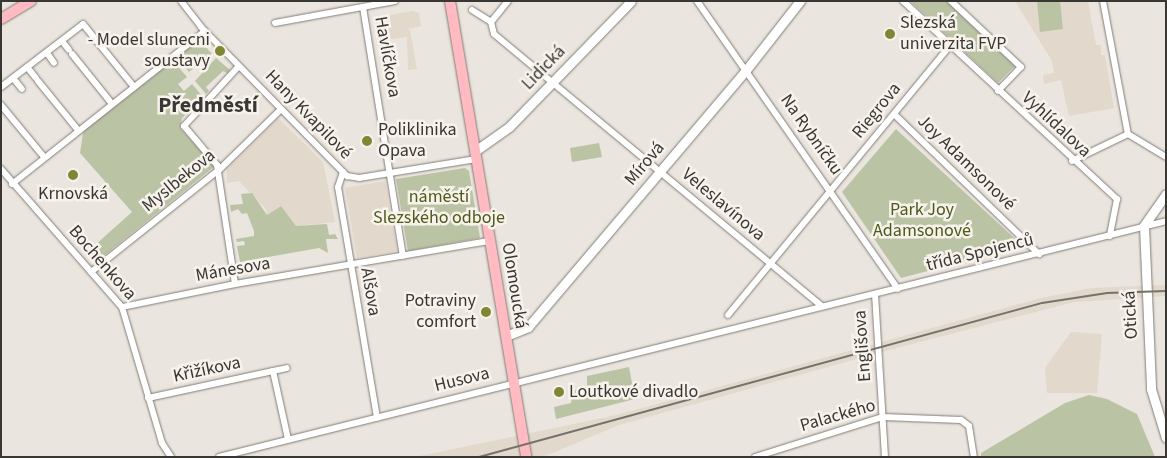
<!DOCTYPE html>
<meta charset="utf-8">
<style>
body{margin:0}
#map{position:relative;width:1167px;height:458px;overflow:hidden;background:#eae5de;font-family:"Source Sans 3",sans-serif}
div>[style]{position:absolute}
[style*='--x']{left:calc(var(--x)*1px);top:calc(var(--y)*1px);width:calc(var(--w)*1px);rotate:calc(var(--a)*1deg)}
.built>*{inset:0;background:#e2d8cb}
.green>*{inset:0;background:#bbc3a5}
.roads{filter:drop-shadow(0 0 1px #817c76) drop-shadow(0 0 1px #817c76)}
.street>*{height:6px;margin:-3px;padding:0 3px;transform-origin:3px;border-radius:3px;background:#fff}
.secondary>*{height:9px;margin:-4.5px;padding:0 4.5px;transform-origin:4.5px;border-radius:4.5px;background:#fff}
.primary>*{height:10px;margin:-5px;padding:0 5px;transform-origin:5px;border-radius:5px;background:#ffbbc1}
.rail>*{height:2px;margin:-1px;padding:0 1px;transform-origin:1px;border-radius:1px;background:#75726e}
.dots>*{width:14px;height:14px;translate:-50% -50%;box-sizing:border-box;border:2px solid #f7f2eb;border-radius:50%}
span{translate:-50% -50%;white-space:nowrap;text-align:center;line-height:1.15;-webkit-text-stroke:5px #f7f2eb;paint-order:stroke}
.poi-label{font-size:18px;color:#393734}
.left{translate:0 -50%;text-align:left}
.right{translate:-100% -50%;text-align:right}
.street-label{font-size:18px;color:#393734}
.park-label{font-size:18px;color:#4e5a19}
.district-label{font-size:22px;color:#393734;font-weight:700}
.frame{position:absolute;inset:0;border:2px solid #393734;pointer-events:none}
</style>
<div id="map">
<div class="built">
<div style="clip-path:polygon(1015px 1px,1088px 1px,1096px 45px,1101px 45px,1101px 55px,1105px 55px,1114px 108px,1069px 116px,1061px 80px,1044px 84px,1043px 75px,1054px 73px,1052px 61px)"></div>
<div style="clip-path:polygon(412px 11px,419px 13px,421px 26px,407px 29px,410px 30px,417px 69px,408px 70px,407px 37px,378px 41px,374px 18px)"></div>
<div style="clip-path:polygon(278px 118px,323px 162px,335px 222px,296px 226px,281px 206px,267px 215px,266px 209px,239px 181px,227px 183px,227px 169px)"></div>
<div style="clip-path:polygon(385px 181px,397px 251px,357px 258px,345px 188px)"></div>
<div style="clip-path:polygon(1166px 285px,1166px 296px,1074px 302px,893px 349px,619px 425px,543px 457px,415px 457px,617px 415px,1041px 298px,1092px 288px)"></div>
<div style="clip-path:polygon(1071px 332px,1102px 334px,1097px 393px,1047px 393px,1045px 368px)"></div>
</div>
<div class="green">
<div style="clip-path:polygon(910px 1px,946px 1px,1015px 66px,998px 83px)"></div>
<div style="clip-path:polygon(1037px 1px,1060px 1px,1063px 29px,1040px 32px)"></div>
<div style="clip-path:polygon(198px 38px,212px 54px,189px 72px,177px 58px)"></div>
<div style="clip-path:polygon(216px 58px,230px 70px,227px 73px,223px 71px,206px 87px,209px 91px,206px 94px,195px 81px)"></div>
<div style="clip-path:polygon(173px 61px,187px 77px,178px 84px,184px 91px,192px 84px,203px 97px,182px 118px,180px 128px,215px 166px,95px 263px,85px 254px,132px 212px,80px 153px,83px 133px,91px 120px,94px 123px)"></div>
<div style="clip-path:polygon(896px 129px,1023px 246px,901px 278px,842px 192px)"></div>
<div style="clip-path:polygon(599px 143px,602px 157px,572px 162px,570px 148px)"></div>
<div style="clip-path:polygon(465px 168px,469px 171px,480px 238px,408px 251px,396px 179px)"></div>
<div style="clip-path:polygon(252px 193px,267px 215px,281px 206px,296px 226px,327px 224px,329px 235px,335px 234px,338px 239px,326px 239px,328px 253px,319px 248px,240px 262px,237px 246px,245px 245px,244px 241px,237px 242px,236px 239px,254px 236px,254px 231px,247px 213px,242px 214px,238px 209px,231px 212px,230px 205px,243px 204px,241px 194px)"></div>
<div style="clip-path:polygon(629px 367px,635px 399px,556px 419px,554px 407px,571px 403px,573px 391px,587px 387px,587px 376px)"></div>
<div style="clip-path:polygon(1089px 395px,1107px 399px,1137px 414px,1155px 457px,981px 457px,981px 453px,1065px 403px)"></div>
</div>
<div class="roads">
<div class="street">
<div style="--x:181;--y:1;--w:33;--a:52"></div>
<div style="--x:201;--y:27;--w:209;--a:45.6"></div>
<div style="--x:347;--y:176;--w:12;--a:9"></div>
<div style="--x:359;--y:178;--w:119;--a:-9.2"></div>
<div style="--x:697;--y:1;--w:351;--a:55.1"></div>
<div style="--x:903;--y:1;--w:292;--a:42.8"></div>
<div style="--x:1117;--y:199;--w:38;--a:101"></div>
<div style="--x:951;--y:1;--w:96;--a:43.3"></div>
<div style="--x:1021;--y:67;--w:33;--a:134"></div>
<div style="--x:1103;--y:1;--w:135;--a:79.4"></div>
<div style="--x:363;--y:7;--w:252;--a:80.9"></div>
<div style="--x:472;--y:10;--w:22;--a:32"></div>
<div style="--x:491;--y:22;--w:12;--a:76"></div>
<div style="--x:494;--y:34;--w:426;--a:39.7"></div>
<div style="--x:491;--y:22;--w:27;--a:-51"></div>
<div style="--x:275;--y:23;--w:122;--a:-10.4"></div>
<div style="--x:62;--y:41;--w:11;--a:52"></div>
<div style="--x:47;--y:53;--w:12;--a:55"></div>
<div style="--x:72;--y:54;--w:64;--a:51.3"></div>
<div style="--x:27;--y:67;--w:14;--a:51"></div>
<div style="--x:13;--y:78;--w:14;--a:51"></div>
<div style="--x:38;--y:81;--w:63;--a:50.8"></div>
<div style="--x:1;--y:87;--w:103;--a:-37.5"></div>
<div style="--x:83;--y:24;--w:81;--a:51"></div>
<div style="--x:1;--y:105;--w:67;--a:50.4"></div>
<div style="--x:894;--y:114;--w:202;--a:44"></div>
<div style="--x:1072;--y:161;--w:62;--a:-25.7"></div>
<div style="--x:1128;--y:134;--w:44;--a:31.2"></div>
<div style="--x:1;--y:169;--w:184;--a:48.8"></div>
<div style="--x:122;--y:307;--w:142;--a:73.6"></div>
<div style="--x:162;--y:443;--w:17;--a:57"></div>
<div style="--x:343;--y:172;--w:16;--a:108"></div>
<div style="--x:338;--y:187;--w:234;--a:80.4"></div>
<div style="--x:12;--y:184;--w:246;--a:-38.4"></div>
<div style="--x:91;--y:272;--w:164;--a:-38.6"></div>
<div style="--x:219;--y:170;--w:87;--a:-44.5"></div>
<div style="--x:235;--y:284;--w:120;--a:-98.6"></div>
<div style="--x:217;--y:165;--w:51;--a:-130.2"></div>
<div style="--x:184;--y:126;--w:81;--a:-47.5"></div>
<div style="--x:875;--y:294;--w:163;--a:86.5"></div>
<div style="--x:122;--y:307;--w:115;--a:-11.5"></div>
<div style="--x:235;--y:284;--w:259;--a:-9.6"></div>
<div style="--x:728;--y:315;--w:349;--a:-50.5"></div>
<div style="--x:273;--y:371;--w:14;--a:-12"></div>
<div style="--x:148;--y:398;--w:128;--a:-12.2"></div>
<div style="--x:273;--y:371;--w:70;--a:77.6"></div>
<div style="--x:219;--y:457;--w:976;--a:-13.99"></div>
<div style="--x:755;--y:457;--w:134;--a:-17.4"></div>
<div style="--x:883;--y:417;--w:78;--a:2.2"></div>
<div style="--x:961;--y:420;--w:10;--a:37"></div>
<div style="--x:969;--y:426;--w:31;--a:81"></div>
</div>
<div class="secondary">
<div style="--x:475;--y:151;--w:42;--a:-35.2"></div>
<div style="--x:509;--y:127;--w:175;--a:-45.9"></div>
<div style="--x:1166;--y:194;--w:39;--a:125"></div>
<div style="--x:1144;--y:226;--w:163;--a:87.5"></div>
<div style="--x:1151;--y:389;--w:51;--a:73"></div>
<div style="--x:506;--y:336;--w:24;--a:-22"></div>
<div style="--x:528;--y:327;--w:337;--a:-49.7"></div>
<div style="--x:746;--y:70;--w:88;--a:-52"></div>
</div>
<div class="primary">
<div style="--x:450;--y:1;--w:462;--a:80.5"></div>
<div style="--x:1;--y:19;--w:35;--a:-31"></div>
</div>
</div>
<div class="rail">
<div style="--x:479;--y:457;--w:584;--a:-15.3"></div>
<div style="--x:1042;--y:303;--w:66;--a:-8.7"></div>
<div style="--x:1107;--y:293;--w:59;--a:-1.9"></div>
</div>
<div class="dots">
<div style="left:890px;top:34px;background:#808631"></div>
<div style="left:220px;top:51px;background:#808631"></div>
<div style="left:367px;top:141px;background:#808631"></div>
<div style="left:73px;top:175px;background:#808631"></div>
<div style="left:486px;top:312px;background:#808631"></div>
<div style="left:559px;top:392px;background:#808631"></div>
</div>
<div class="poi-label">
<span class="left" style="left:900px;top:34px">Slezská<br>univerzita FVP</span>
<span class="right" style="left:210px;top:51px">- Model slunecni<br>soustavy</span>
<span class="left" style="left:378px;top:141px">Poliklinika<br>Opava</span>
<span style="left:73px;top:194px">Krnovská</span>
<span class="right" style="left:476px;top:312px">Potraviny<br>comfort</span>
<span class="left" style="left:569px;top:392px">Loutkové divadlo</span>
</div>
<div class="street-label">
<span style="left:387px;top:57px;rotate:80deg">Havlíčkova</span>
<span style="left:544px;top:68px;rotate:-46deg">Lidická</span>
<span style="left:877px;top:111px;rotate:-51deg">Riegrova</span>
<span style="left:308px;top:115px;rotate:46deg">Hany Kvapilové</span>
<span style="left:1056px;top:125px;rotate:43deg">Vyhlídalova</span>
<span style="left:811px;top:135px;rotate:55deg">Na Rybníčku</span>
<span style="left:966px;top:163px;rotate:44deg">Joy Adamsonové</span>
<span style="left:645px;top:164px;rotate:-50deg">Mírová</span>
<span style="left:179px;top:181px;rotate:-39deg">Myslbekova</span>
<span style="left:723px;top:205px;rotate:40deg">Veleslavínova</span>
<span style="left:980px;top:253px;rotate:-14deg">třída Spojenců</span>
<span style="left:102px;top:263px;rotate:49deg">Bochenkova</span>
<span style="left:233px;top:270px;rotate:-10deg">Mánesova</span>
<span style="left:514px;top:286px;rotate:81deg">Olomoucká</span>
<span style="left:370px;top:292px;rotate:80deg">Alšova</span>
<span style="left:1131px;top:315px;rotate:-93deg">Otická</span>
<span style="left:863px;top:346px;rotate:-94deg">Englišova</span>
<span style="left:207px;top:370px;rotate:-12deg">Křižíkova</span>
<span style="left:462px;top:380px;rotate:-14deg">Husova</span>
<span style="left:838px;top:416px;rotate:-16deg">Palackého</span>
</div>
<div class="park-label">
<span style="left:439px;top:208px">náměstí<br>Slezského odboje</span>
<span style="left:922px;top:221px">Park Joy<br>Adamsonové</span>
</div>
<div class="district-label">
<span style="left:208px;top:106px">Předměstí</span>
</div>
<div class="frame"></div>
</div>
